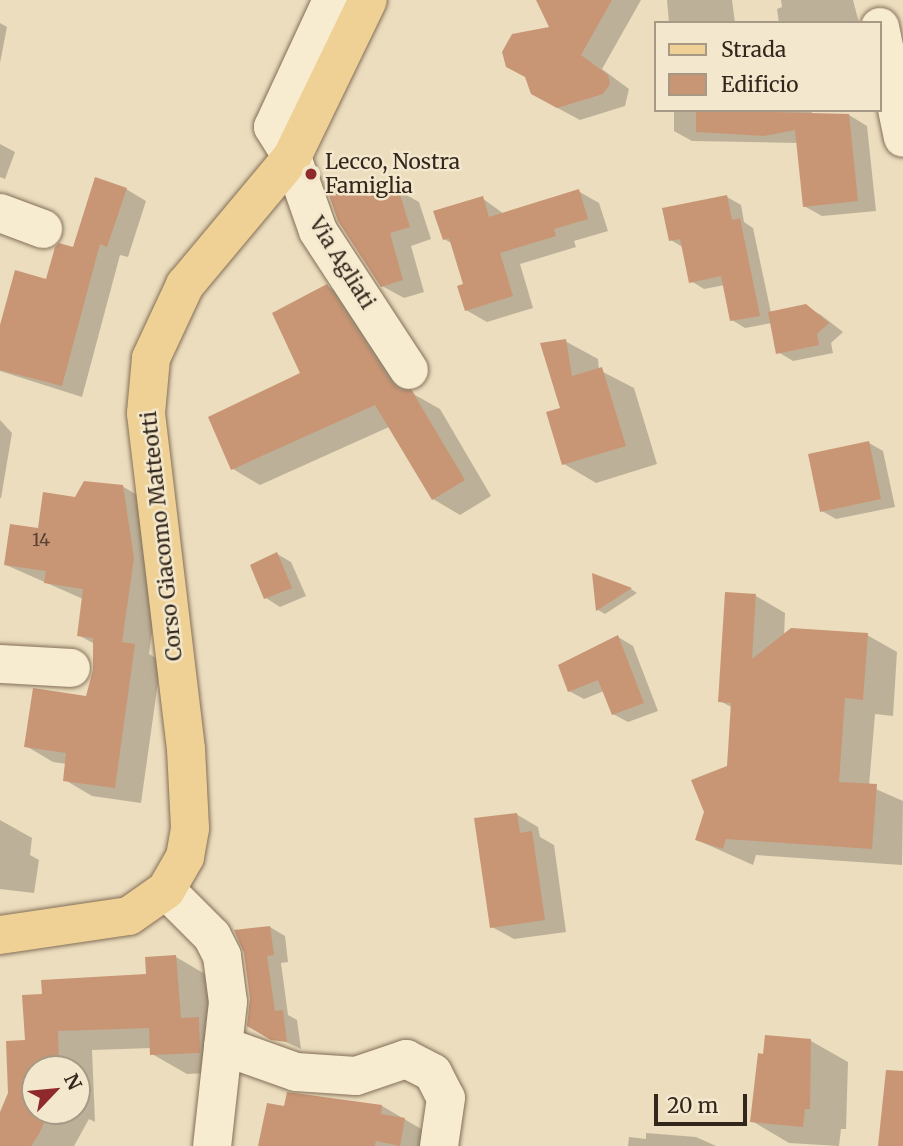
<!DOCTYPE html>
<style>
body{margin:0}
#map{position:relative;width:903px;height:1146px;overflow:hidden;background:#ebddbe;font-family:Merriweather,serif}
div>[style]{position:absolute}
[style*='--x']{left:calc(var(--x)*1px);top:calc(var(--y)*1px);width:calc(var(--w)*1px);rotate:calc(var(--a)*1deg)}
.shadow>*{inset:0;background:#0003}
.building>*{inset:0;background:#c99675}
.roads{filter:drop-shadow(0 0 2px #836e57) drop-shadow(0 0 2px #836e57)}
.minor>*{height:38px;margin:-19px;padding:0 19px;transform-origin:19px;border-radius:19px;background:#f7ebd0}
.major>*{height:38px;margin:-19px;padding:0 19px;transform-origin:19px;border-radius:19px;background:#efd195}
.dots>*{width:19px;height:19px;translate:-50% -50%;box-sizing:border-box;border:4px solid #f3e8cd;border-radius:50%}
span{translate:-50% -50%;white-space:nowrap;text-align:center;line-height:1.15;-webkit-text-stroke:5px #f3e8cd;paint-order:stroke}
.number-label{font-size:18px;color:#584232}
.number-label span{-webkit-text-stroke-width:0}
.poi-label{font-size:21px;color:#33261c}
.left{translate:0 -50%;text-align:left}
.street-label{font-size:21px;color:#33261c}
.legend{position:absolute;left:654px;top:21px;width:228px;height:91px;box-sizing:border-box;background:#f3e8cd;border:2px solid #a69a86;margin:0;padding:9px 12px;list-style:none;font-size:21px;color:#33261c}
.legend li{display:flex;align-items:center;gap:14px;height:35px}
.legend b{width:35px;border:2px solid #a69a86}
.north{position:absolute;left:21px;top:1055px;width:70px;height:70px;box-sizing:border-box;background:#f3e8cd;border:2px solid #a69a86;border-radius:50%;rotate:64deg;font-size:19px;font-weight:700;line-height:28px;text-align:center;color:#33261c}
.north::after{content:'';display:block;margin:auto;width:24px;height:32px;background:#8f2a2c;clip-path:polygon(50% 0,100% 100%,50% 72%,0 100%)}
.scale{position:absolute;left:654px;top:1094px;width:93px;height:32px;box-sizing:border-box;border:4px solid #33261c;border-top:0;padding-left:9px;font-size:21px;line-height:24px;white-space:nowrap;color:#33261c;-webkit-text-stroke:5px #f3e8cd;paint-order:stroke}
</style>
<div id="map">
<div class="shadow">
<div style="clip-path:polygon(541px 0,641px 0,602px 69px,629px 89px,625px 106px,580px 120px,554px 106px,551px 28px)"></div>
<div style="clip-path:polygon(667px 0,732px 0,735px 23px,669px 23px)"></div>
<div style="clip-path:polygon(781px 0,853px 0,859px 23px,779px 23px,777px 9px,782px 7px)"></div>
<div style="clip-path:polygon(0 23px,7px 27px,0 63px)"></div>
<div style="clip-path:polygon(674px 110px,811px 110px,814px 119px,849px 115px,867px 126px,876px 211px,822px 216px,804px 206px,798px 143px,692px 141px,674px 131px)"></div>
<div style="clip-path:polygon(0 144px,15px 152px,5px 179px,0 177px)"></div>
<div style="clip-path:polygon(376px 187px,385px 191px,397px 190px,419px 202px,431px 239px,411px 246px,424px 292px,404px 298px,382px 286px)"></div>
<div style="clip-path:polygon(126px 189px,146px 201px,128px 257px,120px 255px,82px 397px,0 371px,0 332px)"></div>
<div style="clip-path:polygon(578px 191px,599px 203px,608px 231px,574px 241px,576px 247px,520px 264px,533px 308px,487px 322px,466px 310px,466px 285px,453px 244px,444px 239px,482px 198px,504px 214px)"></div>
<div style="clip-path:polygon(727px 197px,741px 205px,744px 222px,753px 228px,771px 313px,805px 306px,821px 315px,843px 332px,831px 343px,833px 353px,793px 361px,778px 352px,772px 323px,745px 328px,732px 320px,725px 285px,704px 289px,691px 281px,684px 248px,671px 240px)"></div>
<div style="clip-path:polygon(327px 286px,354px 302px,415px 395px,440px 409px,491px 496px,460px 515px,433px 499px,389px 427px,260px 485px,233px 469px,303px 374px)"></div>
<div style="clip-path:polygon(565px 341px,598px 359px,599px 370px,634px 388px,657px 464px,596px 483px,564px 464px)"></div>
<div style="clip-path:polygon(0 420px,12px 433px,1px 498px,0 498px)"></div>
<div style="clip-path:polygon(869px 443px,883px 451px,895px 507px,836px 519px,822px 511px)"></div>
<div style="clip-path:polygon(122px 486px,149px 502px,160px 575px,149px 654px,161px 661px,141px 803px,92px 796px,65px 780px,67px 764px,53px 762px,26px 746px,87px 698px,94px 670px,95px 644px,78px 635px,83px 599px,6px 565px,76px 499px)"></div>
<div style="clip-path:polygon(277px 554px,291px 562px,306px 596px,280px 607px,266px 598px)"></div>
<div style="clip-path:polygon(594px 575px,631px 589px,637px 593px,605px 614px,598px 610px)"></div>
<div style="clip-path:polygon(756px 596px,785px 613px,784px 637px,867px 635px,897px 652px,893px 716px,875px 714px,869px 786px,903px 801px,902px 865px,756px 855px,753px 865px,697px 840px,728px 768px,733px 708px,720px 701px)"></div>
<div style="clip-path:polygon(618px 637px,633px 646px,658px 711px,628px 722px,613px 714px,604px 691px,584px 699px,569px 691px)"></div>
<div style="clip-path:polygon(516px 814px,538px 827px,540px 837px,554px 845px,566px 932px,514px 939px,492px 927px)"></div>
<div style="clip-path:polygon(0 820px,32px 838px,30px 855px,39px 860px,34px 893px,0 889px)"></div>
<div style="clip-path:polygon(270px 927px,285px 936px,288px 962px,281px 963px,288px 1015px,297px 1020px,301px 1049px,249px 1025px)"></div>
<div style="clip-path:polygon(evenodd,176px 957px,210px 977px,234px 1072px,187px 1074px,152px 1054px,152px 1048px,92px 1050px,95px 1122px,89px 1119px,74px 1146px,0 1146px,0 1116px,44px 996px,148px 976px,176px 957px,35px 1069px,77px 1069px,77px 1111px,35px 1111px,35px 1069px)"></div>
<div style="clip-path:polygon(811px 1041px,848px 1062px,846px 1129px,841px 1129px,839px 1146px,789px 1143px,752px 1121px)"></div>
<div style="clip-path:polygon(382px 1106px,440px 1140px,439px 1146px,260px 1146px,285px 1108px)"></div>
<div style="clip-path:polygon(646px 1133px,696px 1137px,716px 1146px,628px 1146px,629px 1137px,646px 1139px)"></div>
</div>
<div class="building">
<div style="clip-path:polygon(536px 0,612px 0,581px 55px,608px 75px,610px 84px,603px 94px,557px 108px,531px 94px,525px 77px,506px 67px,502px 52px,512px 34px,549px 27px)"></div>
<div style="clip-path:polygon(696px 110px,849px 114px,858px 201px,803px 207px,795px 130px,764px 136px,696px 132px)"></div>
<div style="clip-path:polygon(95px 177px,127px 188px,107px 247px,100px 244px,62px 386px,0 370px,0 325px,15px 270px,46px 279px,55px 247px,59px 243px,73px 247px)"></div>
<div style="clip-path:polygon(377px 185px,378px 191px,398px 188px,410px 227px,390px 233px,403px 280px,381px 287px,338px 221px,328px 192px)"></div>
<div style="clip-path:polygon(579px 189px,588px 219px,554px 229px,556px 236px,500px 253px,513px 296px,465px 311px,457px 286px,463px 284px,449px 238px,443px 240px,433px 211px,483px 196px,489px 217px)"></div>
<div style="clip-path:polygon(727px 195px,732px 220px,740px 218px,760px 316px,730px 321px,721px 276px,689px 283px,680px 239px,669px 241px,662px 208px)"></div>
<div style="clip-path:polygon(327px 284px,391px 382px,400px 390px,412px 391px,465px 480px,432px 500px,375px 405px,231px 470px,208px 417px,300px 373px,272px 313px)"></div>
<div style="clip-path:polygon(806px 304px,829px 323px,817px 334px,819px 345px,776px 354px,768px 312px)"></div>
<div style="clip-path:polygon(566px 339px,572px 376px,602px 367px,626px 446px,562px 465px,546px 412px,560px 408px,540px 343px)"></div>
<div style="clip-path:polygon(869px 441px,881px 499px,820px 512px,808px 454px)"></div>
<div style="clip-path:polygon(84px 481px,123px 485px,134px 558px,122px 642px,135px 644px,115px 788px,63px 781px,66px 753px,24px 747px,33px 688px,86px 696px,93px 670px,93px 638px,77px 636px,83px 589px,44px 583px,46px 571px,4px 565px,10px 524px,38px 528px,43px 492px,75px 497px)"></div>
<div style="clip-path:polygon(277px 552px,292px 588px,264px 599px,250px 565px)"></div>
<div style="clip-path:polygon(592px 573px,632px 588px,596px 611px)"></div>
<div style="clip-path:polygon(725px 592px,756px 594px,752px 659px,791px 628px,868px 633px,863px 700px,845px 698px,839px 782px,877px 784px,872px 849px,726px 839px,723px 849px,695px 840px,704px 812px,691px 780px,727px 766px,731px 703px,718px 702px)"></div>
<div style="clip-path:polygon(618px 635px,644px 703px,612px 715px,598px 680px,568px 692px,558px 665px)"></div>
<div style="clip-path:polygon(517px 813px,520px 833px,532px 831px,545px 920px,490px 928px,474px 818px)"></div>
<div style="clip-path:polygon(270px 926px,274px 955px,267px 956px,275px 1011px,283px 1010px,287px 1042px,271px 1040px,247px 1026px,250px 999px,244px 953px,234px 930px)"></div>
<div style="clip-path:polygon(176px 955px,181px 1018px,199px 1017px,200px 1053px,150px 1055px,149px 1028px,58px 1031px,59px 1069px,35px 1069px,35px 1111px,49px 1111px,39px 1134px,31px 1146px,0 1146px,0 1112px,8px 1093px,6px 1041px,25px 1040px,22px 995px,42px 994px,41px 980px,146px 974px,145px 957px)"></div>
<div style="clip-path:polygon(765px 1035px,811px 1039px,810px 1109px,805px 1109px,803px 1127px,750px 1122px,758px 1053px,763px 1054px)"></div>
<div style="clip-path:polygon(886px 1070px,903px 1071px,903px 1146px,878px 1146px)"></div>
<div style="clip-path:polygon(287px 1092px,382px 1105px,381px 1114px,405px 1118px,400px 1146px,376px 1141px,375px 1146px,258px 1146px,267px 1103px,284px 1106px)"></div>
</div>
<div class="roads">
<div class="minor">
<div style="--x:332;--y:0;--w:140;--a:114.9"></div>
<div style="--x:273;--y:127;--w:36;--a:58"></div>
<div style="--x:292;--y:157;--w:78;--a:70.6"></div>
<div style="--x:318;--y:231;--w:166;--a:56.8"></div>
<div style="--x:880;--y:27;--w:113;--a:78.3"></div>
<div style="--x:0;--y:213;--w:46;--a:20.4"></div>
<div style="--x:0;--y:664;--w:71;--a:3.2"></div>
<div style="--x:166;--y:890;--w:65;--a:45"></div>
<div style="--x:212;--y:936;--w:22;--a:63"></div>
<div style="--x:222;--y:956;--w:46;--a:82.6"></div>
<div style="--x:228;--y:1002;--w:145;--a:96.3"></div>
<div style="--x:223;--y:1046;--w:77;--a:19.6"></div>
<div style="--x:296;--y:1072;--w:60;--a:3.8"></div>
<div style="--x:356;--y:1076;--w:53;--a:-18.8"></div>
<div style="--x:406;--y:1059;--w:30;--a:27"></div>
<div style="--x:433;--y:1073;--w:28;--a:63"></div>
<div style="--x:446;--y:1098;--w:49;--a:98.3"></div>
</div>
<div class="major">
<div style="--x:0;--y:935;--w:130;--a:-8.4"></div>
<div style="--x:129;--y:916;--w:45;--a:-35.1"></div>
<div style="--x:166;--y:890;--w:38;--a:-60"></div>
<div style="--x:185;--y:857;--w:29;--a:-80"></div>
<div style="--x:190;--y:828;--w:79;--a:-92.9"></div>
<div style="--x:186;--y:749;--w:338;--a:-96.8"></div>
<div style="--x:146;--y:413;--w:55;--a:-84.8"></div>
<div style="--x:151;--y:358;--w:81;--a:-65"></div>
<div style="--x:185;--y:285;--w:167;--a:-50.1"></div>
<div style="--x:292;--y:157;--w:174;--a:-64.2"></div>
</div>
</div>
<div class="dots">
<div style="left:311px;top:174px;background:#8f2a2c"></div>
</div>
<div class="number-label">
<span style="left:41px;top:540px">14</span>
</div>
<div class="poi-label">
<span class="left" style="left:325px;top:174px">Lecco, Nostra<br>Famiglia</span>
</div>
<div class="street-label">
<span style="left:342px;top:263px;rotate:58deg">Via Agliati</span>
<span style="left:162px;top:536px;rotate:-96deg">Corso Giacomo Matteotti</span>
</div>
<ul class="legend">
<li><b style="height:9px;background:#efd195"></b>Strada</li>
<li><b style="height:19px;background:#c99675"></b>Edificio</li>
</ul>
<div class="north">N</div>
<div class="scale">20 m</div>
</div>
